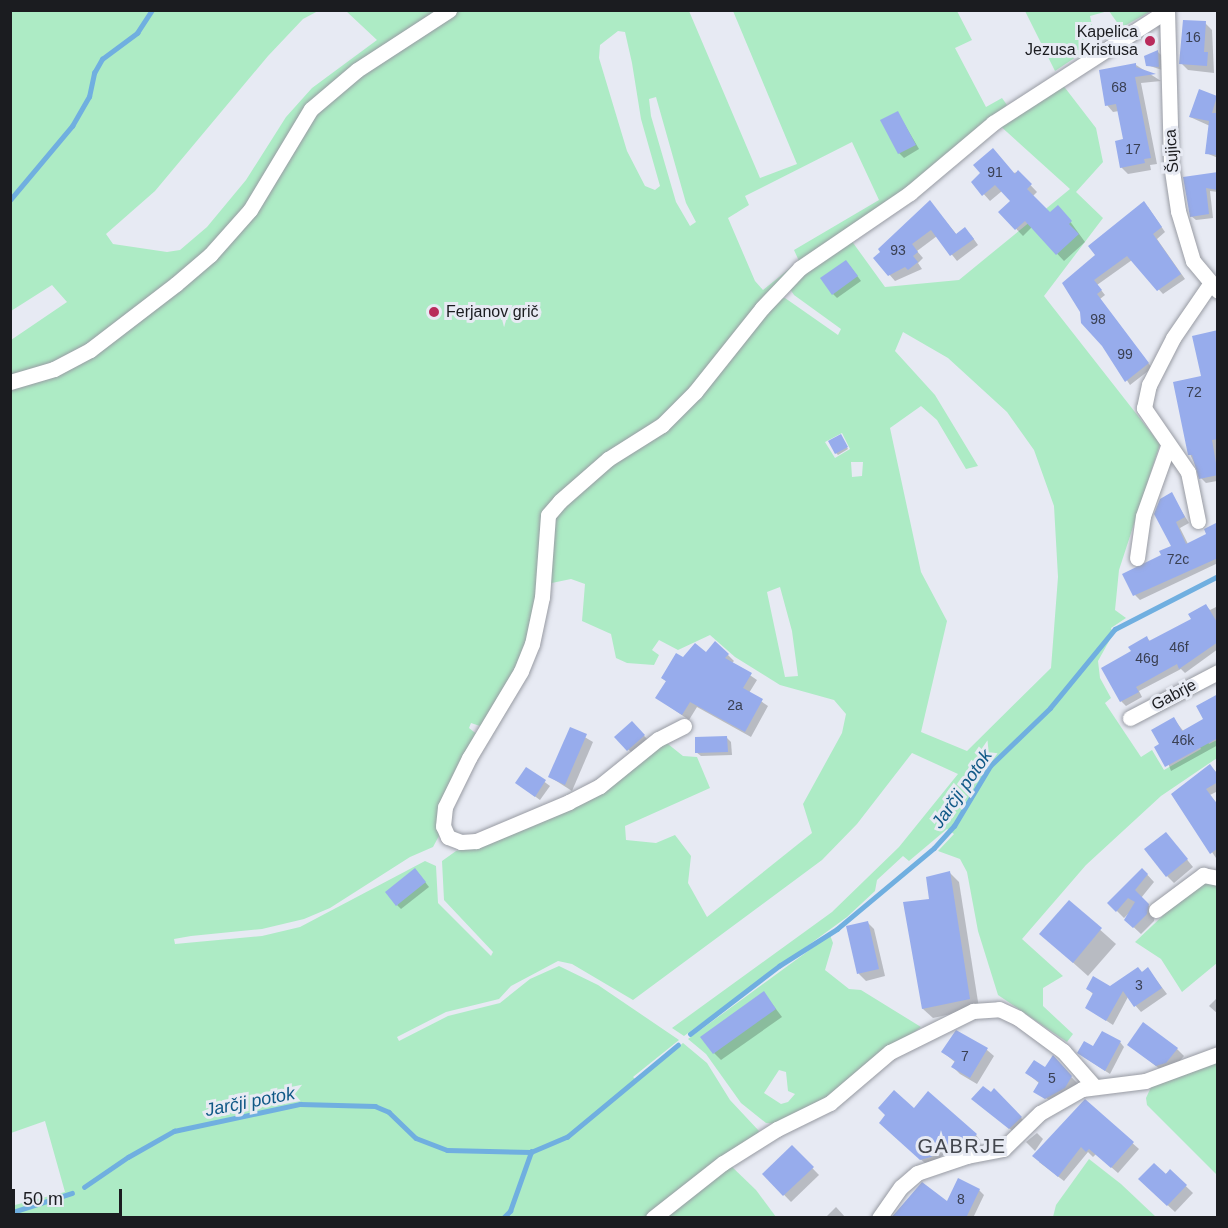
<!DOCTYPE html>
<meta charset="utf-8">
<style>
body{margin:0}
#map{position:relative;width:1228px;height:1228px;overflow:hidden;background:#e7eaf3;font-family:Arial,sans-serif}
div>[style]{position:absolute}
[style*='--x']{left:calc(var(--x)*1px);top:calc(var(--y)*1px);width:calc(var(--w)*1px);rotate:calc(var(--a)*1deg)}
.green>*{inset:0;background:#adebc5}
.shadow>*{inset:0;background:#0003}
.stream>*{height:4.5px;margin:-2.25px;padding:0 2.25px;transform-origin:2.25px;border-radius:2.25px;background:#70afe0}
.building>*{inset:0;background:#97acec}
.roads{filter:drop-shadow(0 0 2px #989ba3) drop-shadow(0 0 2px #989ba3)}
.street>*{height:15px;margin:-7.5px;padding:0 7.5px;transform-origin:7.5px;border-radius:7.5px;background:#fff}
.dots>*{width:16px;height:16px;translate:-50% -50%;box-sizing:border-box;border:3px solid #e7eaf3;border-radius:50%}
span{translate:-50% -50%;white-space:nowrap;text-align:center;line-height:1.15;-webkit-text-stroke:6px #e7eaf3;paint-order:stroke}
.number-label{font-size:14px;color:#3a4053}
.number-label span{-webkit-text-stroke-width:0}
.poi-label{font-size:16px;color:#1b1c20}
.right{translate:-100% -50%;text-align:right}
.left{translate:0 -50%;text-align:left}
.street-label{font-size:16px;color:#1b1c20}
.water-label{font-size:18px;color:#0f5886;font-style:italic}
.quarter-label{font-size:20px;color:#43464d;letter-spacing:1.5px}
.frame{position:absolute;inset:0;border:12px solid #1b1c20;pointer-events:none}
.scale{position:absolute;left:12px;top:1189px;width:110px;height:27px;box-sizing:border-box;border:3px solid #1b1c20;border-top:0;padding-left:8px;font-size:18px;line-height:21px;white-space:nowrap;color:#1b1c20;-webkit-text-stroke:4px #e7eaf3;paint-order:stroke}
</style>
<div id="map">
<div class="green">
<div style="clip-path:polygon(10px 11px,318px 11px,303px 19px,268px 56px,155px 191px,106px 234px,113px 244px,167px 252px,180px 250px,207px 227px,246px 180px,286px 117px,312px 88px,377px 40px,346px 11px,442px 11px,333px 83px,246px 208px,191px 266px,72px 355px,11px 378px,11px 340px,67px 302px,52px 285px,11px 311px)"></div>
<div style="clip-path:polygon(evenodd,455px 11px,689px 11px,760px 178px,797px 164px,733px 11px,957px 11px,972px 40px,955px 48px,986px 107px,1002px 98px,1007px 105px,897px 197px,802px 263px,756px 309px,694px 386px,659px 422px,600px 461px,552px 504px,543px 519px,540px 594px,526px 652px,516px 676px,483px 727px,471px 723px,469px 728px,478px 735px,442px 807px,440px 834px,433px 847px,410px 857px,330px 908px,304px 919px,262px 929px,191px 936px,174px 939px,175px 944px,262px 936px,300px 927px,425px 861px,436px 866px,438px 903px,491px 956px,493px 952px,444px 900px,442px 861px,456px 851px,497px 839px,569px 807px,619px 777px,656px 744px,668px 744px,683px 756px,697px 757px,710px 788px,625px 826px,626px 840px,656px 843px,675px 835px,691px 856px,688px 883px,707px 917px,812px 833px,803px 804px,842px 733px,846px 714px,834px 700px,780px 685px,735px 657px,710px 635px,678px 650px,659px 640px,652px 650px,659px 655px,654px 665px,627px 663px,616px 658px,611px 634px,582px 621px,585px 584px,571px 579px,547px 584px,553px 515px,609px 463px,644px 444px,682px 413px,775px 299px,785px 298px,838px 335px,841px 329px,794px 295px,788px 286px,851px 240px,885px 287px,959px 280px,1070px 189px,997px 123px,1059px 80px,1096px 128px,1103px 162px,1076px 192px,1103px 218px,1044px 296px,1160px 444px,1119px 570px,1115px 610px,1126px 618px,1111px 628px,1113px 634px,1098px 661px,1100px 678px,1111px 698px,1105px 703px,1141px 757px,1152px 750px,1164px 770px,1201px 749px,1192px 733px,1199px 728px,1209px 744px,1217px 740px,1217px 758px,1161px 796px,1086px 865px,1022px 939px,1063px 976px,1043px 988px,1043px 1006px,1073px 1034px,1067px 1042px,998px 995px,978px 931px,967px 872px,960px 859px,938px 851px,954px 834px,947px 829px,909px 861px,903px 856px,877px 880px,875px 891px,847px 917px,684px 1036px,672px 1028px,832px 912px,899px 847px,958px 774px,912px 753px,857px 824px,822px 860px,633px 1000px,572px 964px,558px 961px,511px 986px,499px 999px,446px 1012px,397px 1037px,399px 1041px,448px 1016px,500px 1003px,530px 979px,559px 966px,598px 985px,679px 1040px,633px 1077px,637px 1081px,683px 1043px,707px 1063px,730px 1100px,759px 1131px,757px 1136px,647px 1217px,11px 1217px,11px 1206px,65px 1192px,45px 1121px,11px 1133px,10px 387px,73px 364px,101px 348px,229px 243px,252px 216px,315px 108px,356px 75px,455px 11px,618px 31px,625px 32px,632px 63px,641px 119px,660px 186px,655px 190px,645px 186px,627px 151px,599px 58px,600px 45px,618px 31px,455px 11px,656px 97px,686px 203px,696px 222px,690px 226px,676px 202px,651px 116px,649px 99px,656px 97px,455px 11px,852px 142px,879px 200px,794px 250px,799px 261px,763px 290px,755px 281px,728px 218px,749px 205px,745px 196px,852px 142px,455px 11px,903px 332px,948px 358px,1007px 412px,1034px 450px,1054px 506px,1058px 577px,1051px 668px,967px 751px,921px 732px,947px 621px,921px 572px,890px 428px,921px 406px,937px 420px,966px 469px,978px 466px,935px 395px,895px 351px,903px 332px,455px 11px,842px 433px,850px 449px,835px 458px,825px 442px,842px 433px,455px 11px,851px 462px,863px 462px,862px 476px,852px 477px,851px 462px,455px 11px,780px 587px,792px 631px,798px 676px,785px 677px,767px 592px,780px 587px)"></div>
<div style="clip-path:polygon(1025px 11px,1108px 11px,1090px 16px,1092px 25px,1086px 40px,1091px 47px,1055px 71px)"></div>
<div style="clip-path:polygon(1109px 11px,1109px 10px,1151px 11px,1121px 28px)"></div>
<div style="clip-path:polygon(1217px 882px,1217px 963px,1182px 992px,1161px 959px,1135px 942px,1190px 890px,1200px 883px)"></div>
<div style="clip-path:polygon(evenodd,830px 935px,833px 943px,825px 970px,849px 989px,861px 990px,921px 1027px,821px 1104px,776px 1124px,766px 1123px,741px 1103px,706px 1054px,688px 1039px,830px 935px,779px 1070px,786px 1072px,788px 1091px,795px 1094px,788px 1102px,781px 1104px,764px 1093px,779px 1070px)"></div>
<div style="clip-path:polygon(1217px 1062px,1217px 1175px,1147px 1105px,1146px 1098px,1153px 1083px)"></div>
<div style="clip-path:polygon(1089px 1159px,1121px 1184px,1156px 1217px,1053px 1217px,1056px 1205px)"></div>
<div style="clip-path:polygon(729px 1164px,756px 1190px,776px 1217px,660px 1218px)"></div>
</div>
<div class="shadow">
<div style="clip-path:polygon(1205px 23px,1212px 30px,1214px 73px,1188px 70px,1181px 63px)"></div>
<div style="clip-path:polygon(1158px 52px,1162px 56px,1162px 70px,1147px 65px)"></div>
<div style="clip-path:polygon(1136px 65px,1161px 81px,1141px 83px,1157px 164px,1150px 165px,1151px 170px,1128px 174px,1121px 167px,1124px 141px,1119px 111px,1113px 112px,1107px 105px)"></div>
<div style="clip-path:polygon(1217px 97px,1218px 111px,1212px 129px,1218px 130px,1218px 158px,1206px 153px,1210px 126px,1190px 117px)"></div>
<div style="clip-path:polygon(898px 113px,919px 149px,904px 158px,899px 153px)"></div>
<div style="clip-path:polygon(1018px 172px,1037px 192px,1033px 196px,1050px 214px,1064px 213px,1085px 242px,1064px 261px,1032px 227px,1023px 236px,1000px 212px,1012px 201px,1002px 191px,990px 201px,973px 182px)"></div>
<div style="clip-path:polygon(1218px 174px,1218px 192px,1210px 191px,1213px 218px,1196px 220px,1191px 216px,1184px 178px)"></div>
<div style="clip-path:polygon(930px 202px,957px 235px,971px 235px,978px 245px,957px 261px,937px 236px,917px 251px,923px 258px,918px 263px,922px 269px,895px 281px,875px 258px)"></div>
<div style="clip-path:polygon(1148px 207px,1165px 232px,1157px 239px,1185px 279px,1163px 294px,1132px 260px,1097px 285px,1105px 295px,1100px 299px,1152px 368px,1130px 385px,1104px 345px,1083px 323px,1097px 255px)"></div>
<div style="clip-path:polygon(850px 266px,861px 281px,837px 298px,833px 294px)"></div>
<div style="clip-path:polygon(1218px 331px,1217px 444px,1218px 485px,1217px 481px,1206px 483px,1201px 478px,1190px 454px,1203px 378px)"></div>
<div style="clip-path:polygon(842px 438px,848px 449px,838px 455px,836px 453px)"></div>
<div style="clip-path:polygon(1171px 494px,1189px 523px,1180px 528px,1188px 544px,1208px 534px,1218px 524px,1218px 563px,1140px 600px,1135px 595px,1173px 546px)"></div>
<div style="clip-path:polygon(1206px 606px,1210px 610px,1218px 606px,1218px 649px,1185px 673px,1181px 669px,1139px 691px,1142px 697px,1126px 706px,1121px 701px,1133px 652px,1147px 638px,1151px 642px,1193px 619px)"></div>
<div style="clip-path:polygon(706px 654px,728px 655px,734px 661px,732px 663px,757px 680px,749px 693px,768px 706px,751px 737px,697px 707px,689px 720px,657px 698px,667px 682px,662px 678px,683px 659px)"></div>
<div style="clip-path:polygon(1218px 695px,1218px 745px,1171px 771px,1161px 744px,1174px 719px,1184px 732px,1205px 720px)"></div>
<div style="clip-path:polygon(632px 723px,648px 740px,633px 754px,616px 737px)"></div>
<div style="clip-path:polygon(571px 729px,593px 742px,572px 791px,550px 777px)"></div>
<div style="clip-path:polygon(727px 738px,731px 742px,732px 755px,701px 756px,696px 752px)"></div>
<div style="clip-path:polygon(1210px 766px,1218px 774px,1218px 791px,1210px 795px,1218px 805px,1216px 858px,1173px 794px)"></div>
<div style="clip-path:polygon(527px 769px,550px 786px,540px 800px,522px 787px)"></div>
<div style="clip-path:polygon(1172px 841px,1193px 867px,1174px 883px,1167px 876px)"></div>
<div style="clip-path:polygon(1143px 870px,1154px 882px,1141px 898px,1155px 912px,1154px 921px,1141px 934px,1126px 920px,1130px 912px,1124px 918px,1109px 903px)"></div>
<div style="clip-path:polygon(950px 873px,959px 882px,979px 1008px,933px 1018px,923px 1009px,931px 900px)"></div>
<div style="clip-path:polygon(419px 874px,429px 887px,401px 909px,397px 905px)"></div>
<div style="clip-path:polygon(1069px 902px,1116px 944px,1088px 976px,1041px 934px)"></div>
<div style="clip-path:polygon(867px 922px,874px 929px,885px 976px,866px 981px,859px 974px)"></div>
<div style="clip-path:polygon(1148px 969px,1167px 994px,1141px 1012px,1128px 997px,1113px 1025px,1087px 1008px,1094px 995px,1087px 988px,1110px 988px)"></div>
<div style="clip-path:polygon(764px 993px,782px 1017px,721px 1060px,714px 1053px)"></div>
<div style="clip-path:polygon(1218px 997px,1218px 1014px,1209px 1006px)"></div>
<div style="clip-path:polygon(1120px 1042px,1124px 1047px,1110px 1074px,1084px 1057px,1094px 1048px)"></div>
<div style="clip-path:polygon(1129px 1045px,1177px 1049px,1184px 1056px,1173px 1069px,1165px 1073px)"></div>
<div style="clip-path:polygon(987px 1050px,994px 1056px,977px 1084px,960px 1074px,953px 1067px,956px 1063px,943px 1052px)"></div>
<div style="clip-path:polygon(1053px 1058px,1078px 1084px,1052px 1102px,1035px 1091px,1040px 1084px,1027px 1073px,1046px 1069px)"></div>
<div style="clip-path:polygon(994px 1090px,1025px 1122px,1014px 1132px,977px 1103px)"></div>
<div style="clip-path:polygon(1085px 1101px,1139px 1149px,1118px 1173px,1096px 1154px,1093px 1157px,1088px 1152px,1064px 1181px,1039px 1162px)"></div>
<div style="clip-path:polygon(914px 1110px,976px 1135px,980px 1140px,973px 1148px,964px 1141px,953px 1152px,950px 1149px,936px 1161px,926px 1164px,881px 1123px)"></div>
<div style="clip-path:polygon(1037px 1133px,1043px 1139px,1035px 1151px,1026px 1142px)"></div>
<div style="clip-path:polygon(792px 1147px,819px 1175px,791px 1202px,764px 1174px)"></div>
<div style="clip-path:polygon(1170px 1171px,1193px 1193px,1175px 1212px,1147px 1186px)"></div>
<div style="clip-path:polygon(922px 1184px,947px 1203px,979px 1190px,984px 1195px,973px 1218px,891px 1218px)"></div>
<div style="clip-path:polygon(836px 1207px,846px 1218px,825px 1218px)"></div>
</div>
<div class="stream">
<div style="--x:10;--y:200;--w:97;--a:-50"></div>
<div style="--x:72;--y:126;--w:34;--a:-60"></div>
<div style="--x:89;--y:97;--w:25;--a:-78"></div>
<div style="--x:94;--y:73;--w:16;--a:-60"></div>
<div style="--x:102;--y:59;--w:44;--a:-36.6"></div>
<div style="--x:137;--y:33;--w:27;--a:-57"></div>
<div style="--x:690;--y:1034;--w:112;--a:-37.4"></div>
<div style="--x:779;--y:966;--w:69;--a:-32.5"></div>
<div style="--x:837;--y:929;--w:126;--a:-39.9"></div>
<div style="--x:934;--y:848;--w:30;--a:-48"></div>
<div style="--x:954;--y:826;--w:70;--a:-59"></div>
<div style="--x:990;--y:766;--w:83;--a:-44"></div>
<div style="--x:1050;--y:708;--w:102;--a:-50.6"></div>
<div style="--x:1115;--y:629;--w:116;--a:-27.2"></div>
<div style="--x:84;--y:1187;--w:53;--a:-34.3"></div>
<div style="--x:128;--y:1157;--w:53;--a:-29.5"></div>
<div style="--x:174;--y:1131;--w:129;--a:-12.1"></div>
<div style="--x:300;--y:1104;--w:75;--a:1.5"></div>
<div style="--x:375;--y:1106;--w:15;--a:23"></div>
<div style="--x:389;--y:1112;--w:37;--a:44"></div>
<div style="--x:416;--y:1138;--w:33;--a:21"></div>
<div style="--x:447;--y:1150;--w:84;--a:1.4"></div>
<div style="--x:531;--y:1152;--w:39;--a:-23"></div>
<div style="--x:567;--y:1137;--w:144;--a:-39.7"></div>
<div style="--x:10;--y:1213;--w:65;--a:-17.9"></div>
<div style="--x:503;--y:1218;--w:10;--a:-45"></div>
<div style="--x:510;--y:1211;--w:63;--a:-70.4"></div>
</div>
<div class="building">
<div style="clip-path:polygon(1183px 20px,1206px 21px,1204px 52px,1208px 52px,1207px 66px,1179px 64px)"></div>
<div style="clip-path:polygon(1158px 50px,1159px 67px,1146px 66px,1144px 56px)"></div>
<div style="clip-path:polygon(1136px 63px,1136px 67px,1156px 74px,1135px 77px,1151px 158px,1144px 159px,1145px 163px,1120px 168px,1115px 141px,1123px 139px,1116px 104px,1105px 106px,1099px 70px)"></div>
<div style="clip-path:polygon(1199px 89px,1217px 96px,1212px 113px,1218px 113px,1218px 155px,1205px 154px,1209px 121px,1189px 117px)"></div>
<div style="clip-path:polygon(898px 111px,916px 145px,898px 154px,880px 120px)"></div>
<div style="clip-path:polygon(993px 148px,1015px 174px,1018px 170px,1032px 184px,1027px 189px,1050px 212px,1058px 205px,1072px 221px,1069px 224px,1079px 234px,1056px 255px,1025px 221px,1015px 230px,998px 212px,1010px 201px,995px 185px,982px 196px,971px 182px,980px 173px,973px 165px)"></div>
<div style="clip-path:polygon(1218px 172px,1218px 190px,1206px 188px,1209px 214px,1190px 217px,1183px 177px)"></div>
<div style="clip-path:polygon(930px 200px,956px 234px,965px 227px,974px 239px,950px 256px,931px 230px,912px 244px,918px 252px,913px 256px,918px 262px,908px 270px,905px 267px,888px 276px,873px 258px,880px 252px,878px 249px)"></div>
<div style="clip-path:polygon(1144px 201px,1162px 227px,1153px 234px,1181px 274px,1157px 291px,1127px 256px,1094px 280px,1102px 290px,1097px 294px,1149px 363px,1125px 382px,1102px 346px,1081px 323px,1080px 312px,1062px 283px,1095px 255px,1088px 246px)"></div>
<div style="clip-path:polygon(846px 260px,858px 276px,832px 295px,820px 278px)"></div>
<div style="clip-path:polygon(1218px 330px,1218px 439px,1212px 440px,1218px 475px,1199px 479px,1192px 455px,1188px 455px,1173px 382px,1201px 376px,1192px 336px)"></div>
<div style="clip-path:polygon(841px 434px,848px 447px,835px 454px,828px 441px)"></div>
<div style="clip-path:polygon(1172px 492px,1185px 517px,1176px 522px,1186px 544px,1206px 534px,1204px 529px,1218px 522px,1218px 558px,1133px 596px,1122px 574px,1161px 555px,1159px 551px,1171px 546px,1154px 514px,1160px 499px)"></div>
<div style="clip-path:polygon(1206px 604px,1218px 624px,1218px 642px,1179px 669px,1177px 664px,1136px 687px,1139px 692px,1120px 702px,1101px 668px,1131px 651px,1128px 647px,1147px 636px,1149px 641px,1191px 619px,1188px 614px)"></div>
<div style="clip-path:polygon(715px 641px,729px 654px,725px 658px,752px 673px,743px 688px,763px 699px,745px 732px,690px 702px,682px 715px,655px 698px,666px 681px,661px 678px,676px 653px,683px 657px,695px 643px,706px 652px)"></div>
<div style="clip-path:polygon(1218px 694px,1218px 738px,1165px 767px,1154px 747px,1159px 744px,1151px 730px,1174px 717px,1182px 731px,1203px 719px,1196px 706px)"></div>
<div style="clip-path:polygon(632px 721px,645px 735px,627px 751px,614px 737px)"></div>
<div style="clip-path:polygon(570px 727px,587px 734px,565px 785px,548px 777px)"></div>
<div style="clip-path:polygon(727px 736px,728px 752px,695px 753px,695px 737px)"></div>
<div style="clip-path:polygon(1210px 764px,1218px 775px,1218px 782px,1206px 789px,1218px 805px,1218px 848px,1210px 854px,1171px 794px)"></div>
<div style="clip-path:polygon(526px 767px,546px 780px,535px 797px,515px 783px)"></div>
<div style="clip-path:polygon(1166px 832px,1188px 859px,1166px 877px,1144px 849px)"></div>
<div style="clip-path:polygon(415px 868px,426px 882px,396px 906px,385px 892px)"></div>
<div style="clip-path:polygon(1142px 868px,1148px 874px,1135px 890px,1149px 904px,1147px 914px,1133px 928px,1124px 920px,1135px 902px,1128px 898px,1116px 912px,1107px 903px)"></div>
<div style="clip-path:polygon(950px 871px,970px 999px,922px 1009px,903px 902px,929px 899px,926px 877px)"></div>
<div style="clip-path:polygon(1069px 900px,1102px 928px,1073px 963px,1039px 934px)"></div>
<div style="clip-path:polygon(868px 921px,879px 969px,857px 974px,846px 926px)"></div>
<div style="clip-path:polygon(1138px 967px,1142px 972px,1148px 967px,1162px 988px,1134px 1007px,1123px 991px,1106px 1021px,1085px 1008px,1093px 993px,1086px 989px,1093px 976px,1110px 986px)"></div>
<div style="clip-path:polygon(764px 991px,776px 1009px,713px 1054px,700px 1037px)"></div>
<div style="clip-path:polygon(1143px 1022px,1178px 1048px,1166px 1063px,1156px 1066px,1127px 1045px)"></div>
<div style="clip-path:polygon(956px 1030px,988px 1048px,970px 1078px,951px 1067px,955px 1061px,941px 1052px)"></div>
<div style="clip-path:polygon(1102px 1031px,1121px 1041px,1105px 1071px,1077px 1053px,1084px 1041px,1093px 1046px)"></div>
<div style="clip-path:polygon(1053px 1055px,1072px 1076px,1065px 1088px,1045px 1099px,1033px 1092px,1039px 1082px,1025px 1073px,1034px 1060px,1045px 1067px)"></div>
<div style="clip-path:polygon(983px 1086px,991px 1092px,994px 1088px,1022px 1117px,1009px 1129px,971px 1099px)"></div>
<div style="clip-path:polygon(894px 1090px,914px 1108px,928px 1091px,977px 1134px,968px 1144px,959px 1138px,948px 1149px,945px 1146px,931px 1157px,920px 1160px,879px 1123px,885px 1115px,878px 1108px)"></div>
<div style="clip-path:polygon(1085px 1099px,1134px 1142px,1111px 1168px,1089px 1149px,1086px 1152px,1081px 1147px,1058px 1177px,1032px 1156px)"></div>
<div style="clip-path:polygon(792px 1145px,814px 1167px,783px 1196px,762px 1174px)"></div>
<div style="clip-path:polygon(1154px 1163px,1166px 1174px,1170px 1169px,1187px 1185px,1167px 1206px,1138px 1179px)"></div>
<div style="clip-path:polygon(958px 1178px,980px 1189px,966px 1218px,891px 1218px,922px 1182px,947px 1201px)"></div>
</div>
<div class="roads">
<div class="street">
<div style="--x:1167;--y:10;--w:154;--a:88.5"></div>
<div style="--x:1171;--y:164;--w:48;--a:81.5"></div>
<div style="--x:1178;--y:211;--w:52;--a:73.3"></div>
<div style="--x:1193;--y:261;--w:39;--a:50"></div>
<div style="--x:10;--y:382;--w:46;--a:-16.5"></div>
<div style="--x:54;--y:369;--w:41;--a:-27.8"></div>
<div style="--x:90;--y:350;--w:108;--a:-37.5"></div>
<div style="--x:176;--y:284;--w:45;--a:-40.5"></div>
<div style="--x:210;--y:255;--w:60;--a:-48.4"></div>
<div style="--x:250;--y:210;--w:118;--a:-58.9"></div>
<div style="--x:311;--y:109;--w:60;--a:-40.3"></div>
<div style="--x:357;--y:70;--w:110;--a:-33.1"></div>
<div style="--x:1198;--y:521;--w:50;--a:-101.5"></div>
<div style="--x:1188;--y:472;--w:78;--a:-124.5"></div>
<div style="--x:1144;--y:408;--w:24;--a:-78"></div>
<div style="--x:1149;--y:385;--w:53;--a:-62.9"></div>
<div style="--x:1173;--y:338;--w:65;--a:-55.6"></div>
<div style="--x:1137;--y:558;--w:42;--a:-81.9"></div>
<div style="--x:1143;--y:516;--w:74;--a:-70.3"></div>
<div style="--x:1130;--y:718;--w:99;--a:-27.6"></div>
<div style="--x:684;--y:726;--w:29;--a:153"></div>
<div style="--x:658;--y:739;--w:75;--a:141"></div>
<div style="--x:600;--y:786;--w:35;--a:153"></div>
<div style="--x:569;--y:802;--w:101;--a:157.2"></div>
<div style="--x:476;--y:841;--w:15;--a:176"></div>
<div style="--x:461;--y:842;--w:14;--a:-159"></div>
<div style="--x:448;--y:837;--w:12;--a:-114"></div>
<div style="--x:443;--y:826;--w:19;--a:-84"></div>
<div style="--x:445;--y:807;--w:55;--a:-63.9"></div>
<div style="--x:469;--y:758;--w:101;--a:-59.1"></div>
<div style="--x:521;--y:671;--w:29;--a:-68"></div>
<div style="--x:532;--y:644;--w:48;--a:-78"></div>
<div style="--x:542;--y:597;--w:82;--a:-85.8"></div>
<div style="--x:548;--y:515;--w:18;--a:-49"></div>
<div style="--x:560;--y:501;--w:64;--a:-41.2"></div>
<div style="--x:608;--y:459;--w:64;--a:-32.2"></div>
<div style="--x:662;--y:425;--w:47;--a:-45"></div>
<div style="--x:695;--y:392;--w:107;--a:-51.4"></div>
<div style="--x:762;--y:308;--w:55;--a:-46.5"></div>
<div style="--x:800;--y:268;--w:133;--a:-34.3"></div>
<div style="--x:910;--y:193;--w:109;--a:-40.1"></div>
<div style="--x:993;--y:123;--w:206;--a:-32.9"></div>
<div style="--x:1156;--y:910;--w:59;--a:-36.7"></div>
<div style="--x:1203;--y:875;--w:15;--a:11"></div>
<div style="--x:653;--y:1218;--w:89;--a:-38.2"></div>
<div style="--x:723;--y:1163;--w:64;--a:-32.2"></div>
<div style="--x:777;--y:1129;--w:59;--a:-26.1"></div>
<div style="--x:830;--y:1103;--w:79;--a:-40.4"></div>
<div style="--x:890;--y:1052;--w:93;--a:-26.3"></div>
<div style="--x:973;--y:1011;--w:26;--a:-4"></div>
<div style="--x:999;--y:1009;--w:21;--a:25"></div>
<div style="--x:1018;--y:1018;--w:56;--a:36.3"></div>
<div style="--x:1063;--y:1051;--w:47;--a:48.5"></div>
<div style="--x:879;--y:1218;--w:38;--a:-55"></div>
<div style="--x:901;--y:1187;--w:21;--a:-41"></div>
<div style="--x:917;--y:1173;--w:53;--a:-18.8"></div>
<div style="--x:967;--y:1156;--w:37;--a:-11"></div>
<div style="--x:1003;--y:1149;--w:52;--a:-44.2"></div>
<div style="--x:1040;--y:1113;--w:48;--a:-29.7"></div>
<div style="--x:1082;--y:1089;--w:64;--a:-7.2"></div>
<div style="--x:1145;--y:1081;--w:78;--a:-20.3"></div>
</div>
</div>
<div class="dots">
<div style="left:1150px;top:41px;background:#b92b5b"></div>
<div style="left:434px;top:312px;background:#b92b5b"></div>
</div>
<div class="number-label">
<span style="left:1193px;top:37px">16</span>
<span style="left:1119px;top:87px">68</span>
<span style="left:1133px;top:149px">17</span>
<span style="left:995px;top:172px">91</span>
<span style="left:898px;top:250px">93</span>
<span style="left:1098px;top:319px">98</span>
<span style="left:1125px;top:354px">99</span>
<span style="left:1194px;top:392px">72</span>
<span style="left:1178px;top:559px">72c</span>
<span style="left:1179px;top:647px">46f</span>
<span style="left:1147px;top:658px">46g</span>
<span style="left:735px;top:705px">2a</span>
<span style="left:1183px;top:740px">46k</span>
<span style="left:1139px;top:985px">3</span>
<span style="left:965px;top:1056px">7</span>
<span style="left:1052px;top:1078px">5</span>
<span style="left:961px;top:1199px">8</span>
</div>
<div class="poi-label">
<span class="right" style="left:1138px;top:41px">Kapelica<br>Jezusa Kristusa</span>
<span class="left" style="left:446px;top:312px">Ferjanov grič</span>
</div>
<div class="street-label">
<span style="left:1172px;top:151px;rotate:-94deg">Šujica</span>
<span style="left:1174px;top:695px;rotate:-28deg">Gabrje</span>
</div>
<div class="water-label">
<span style="left:962px;top:789px;rotate:-55deg">Jarčji potok</span>
<span style="left:250px;top:1102px;rotate:-11deg">Jarčji potok</span>
</div>
<div class="quarter-label">
<span style="left:962px;top:1146px">GABRJE</span>
</div>
<div class="frame"></div>
<div class="scale">50 m</div>
</div>
